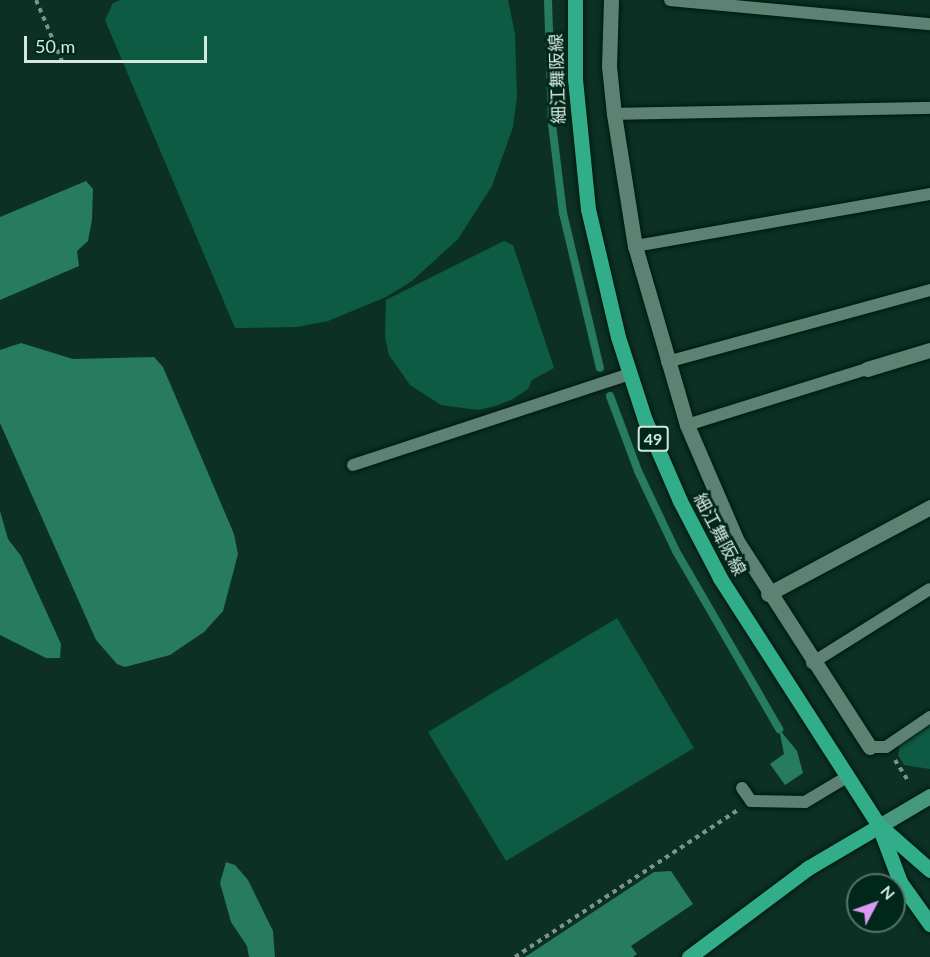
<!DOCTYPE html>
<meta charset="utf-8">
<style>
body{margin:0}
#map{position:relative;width:930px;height:957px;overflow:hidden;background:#0c3024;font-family:Lato,"Noto Sans JP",sans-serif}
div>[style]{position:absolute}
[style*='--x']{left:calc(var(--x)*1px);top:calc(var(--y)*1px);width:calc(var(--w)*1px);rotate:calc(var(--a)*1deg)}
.green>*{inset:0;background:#0d5b43}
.water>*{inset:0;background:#277c60}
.stream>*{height:8px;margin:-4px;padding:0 4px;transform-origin:4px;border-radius:4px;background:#277c60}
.path>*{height:4px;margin-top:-2px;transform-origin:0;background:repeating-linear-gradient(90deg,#79948a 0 4.5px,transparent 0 9px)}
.roads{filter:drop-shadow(0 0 2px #00170e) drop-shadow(0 0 2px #00170e)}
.service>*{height:12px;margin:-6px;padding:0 6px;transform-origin:6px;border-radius:6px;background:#5d8172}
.minor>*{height:15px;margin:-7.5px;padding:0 7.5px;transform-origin:7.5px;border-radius:7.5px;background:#5d8172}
.secondary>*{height:15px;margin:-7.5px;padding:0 7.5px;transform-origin:7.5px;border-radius:7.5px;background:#47977e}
.primary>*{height:15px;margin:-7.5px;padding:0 7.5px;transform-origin:7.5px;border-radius:7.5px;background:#31ad89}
span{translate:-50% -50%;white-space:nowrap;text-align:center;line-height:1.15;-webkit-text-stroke:6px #01261a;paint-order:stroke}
.shield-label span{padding:2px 4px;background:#01261a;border:2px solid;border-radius:4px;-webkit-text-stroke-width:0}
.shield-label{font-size:16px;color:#d4e8df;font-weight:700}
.street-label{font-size:18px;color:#d4e8df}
.north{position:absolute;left:846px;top:873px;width:60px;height:60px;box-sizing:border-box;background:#01261a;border:2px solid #557469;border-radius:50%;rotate:49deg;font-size:16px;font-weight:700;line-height:24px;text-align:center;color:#d4e8df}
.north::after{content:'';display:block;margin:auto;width:21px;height:27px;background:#dc99f4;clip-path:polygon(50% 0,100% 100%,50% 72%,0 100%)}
.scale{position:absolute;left:24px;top:36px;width:183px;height:27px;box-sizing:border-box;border:3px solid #d4e8df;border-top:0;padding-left:8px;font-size:18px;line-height:21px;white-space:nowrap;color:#d4e8df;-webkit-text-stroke:4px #01261a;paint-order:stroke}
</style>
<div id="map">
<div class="green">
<div style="clip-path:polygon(120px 0,508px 0,515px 34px,517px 96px,513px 127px,492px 186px,458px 239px,412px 281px,386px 297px,328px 321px,297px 327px,235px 328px,105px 20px,113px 3px)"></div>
<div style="clip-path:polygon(504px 241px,513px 245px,554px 368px,532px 380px,528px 389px,513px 399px,496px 406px,478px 410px,441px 405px,410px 385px,389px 355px,385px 337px,386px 300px)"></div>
<div style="clip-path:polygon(617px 618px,694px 748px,506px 861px,428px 732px)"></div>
<div style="clip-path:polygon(930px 724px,930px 769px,904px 765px,898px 755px,900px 744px)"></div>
</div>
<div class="water">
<div style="clip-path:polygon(86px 181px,93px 189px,92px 220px,88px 241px,77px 251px,79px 266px,0 300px,0 217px)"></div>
<div style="clip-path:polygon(21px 343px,73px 359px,154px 357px,163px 367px,234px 534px,238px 554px,223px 611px,204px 632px,170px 655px,125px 667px,117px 664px,96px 640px,0 423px,0 350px)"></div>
<div style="clip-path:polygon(0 511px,8px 539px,21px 556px,61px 644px,60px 658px,46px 658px,0 635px)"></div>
<div style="clip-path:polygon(779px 729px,797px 751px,803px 773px,785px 785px,770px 764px,784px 754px)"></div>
<div style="clip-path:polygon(226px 862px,235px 865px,248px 880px,273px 931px,275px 957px,249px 957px,247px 946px,231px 922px,220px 883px)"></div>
<div style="clip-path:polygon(671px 871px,693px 904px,631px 946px,637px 954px,633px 957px,525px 957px,654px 872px)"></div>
</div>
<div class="stream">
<div style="--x:548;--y:0;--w:124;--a:88.2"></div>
<div style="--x:552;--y:124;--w:90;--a:83"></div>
<div style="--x:563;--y:213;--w:159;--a:76.6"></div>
<div style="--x:610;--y:396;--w:80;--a:69.5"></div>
<div style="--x:638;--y:471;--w:89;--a:64.6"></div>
<div style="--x:676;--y:551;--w:206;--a:59.9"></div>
</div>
<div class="path">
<div style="--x:36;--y:0;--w:72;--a:67"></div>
<div style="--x:895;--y:760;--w:26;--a:58"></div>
<div style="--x:515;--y:957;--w:267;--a:-33.4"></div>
</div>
<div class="roads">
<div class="service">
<div style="--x:670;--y:0;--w:261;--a:5.3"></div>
<div style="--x:614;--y:114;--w:316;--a:-1.1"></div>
<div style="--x:635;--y:246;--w:300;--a:-10"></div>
<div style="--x:667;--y:362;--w:273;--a:-15.3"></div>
<div style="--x:687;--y:425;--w:189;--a:-17.3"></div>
<div style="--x:353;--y:465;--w:291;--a:-18.2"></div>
<div style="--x:812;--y:663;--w:139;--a:-32.1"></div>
<div style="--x:870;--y:747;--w:16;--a:0"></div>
<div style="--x:886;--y:747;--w:53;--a:-34.3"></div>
<div style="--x:742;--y:788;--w:16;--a:55"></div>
<div style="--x:751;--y:801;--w:54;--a:1.1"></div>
<div style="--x:805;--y:802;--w:49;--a:-30.8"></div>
</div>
<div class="minor">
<div style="--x:611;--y:0;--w:66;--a:91.7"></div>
<div style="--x:609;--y:66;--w:48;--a:84.1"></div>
<div style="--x:614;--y:114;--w:134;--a:81"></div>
<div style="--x:635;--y:246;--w:186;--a:73.8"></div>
<div style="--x:687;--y:425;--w:126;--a:66.7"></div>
<div style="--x:737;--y:541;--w:245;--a:57.2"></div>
<div style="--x:867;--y:369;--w:66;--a:-16.8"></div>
<div style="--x:768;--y:594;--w:184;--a:-28.2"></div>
</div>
<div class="secondary">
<div style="--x:879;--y:826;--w:59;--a:-30.5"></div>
</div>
<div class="primary">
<div style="--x:575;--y:0;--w:79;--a:90"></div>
<div style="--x:575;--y:79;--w:131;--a:84.3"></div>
<div style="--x:588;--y:209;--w:131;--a:76.8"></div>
<div style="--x:618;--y:337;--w:87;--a:72"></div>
<div style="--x:645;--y:420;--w:88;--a:66.6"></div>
<div style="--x:680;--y:501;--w:87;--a:62.5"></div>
<div style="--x:720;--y:578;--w:295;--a:57.3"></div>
<div style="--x:879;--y:826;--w:60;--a:69.4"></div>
<div style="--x:900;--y:882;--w:52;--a:54.5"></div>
<div style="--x:881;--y:827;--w:65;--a:41.3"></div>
<div style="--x:689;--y:957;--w:149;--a:-36.8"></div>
<div style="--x:808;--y:868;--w:82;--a:-30.6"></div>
</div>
</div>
<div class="shield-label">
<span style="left:653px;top:439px">49</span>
</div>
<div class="street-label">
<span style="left:557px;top:79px;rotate:-92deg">細江舞阪線</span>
<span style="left:720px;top:534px;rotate:62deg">細江舞阪線</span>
</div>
<div class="north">N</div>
<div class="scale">50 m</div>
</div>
